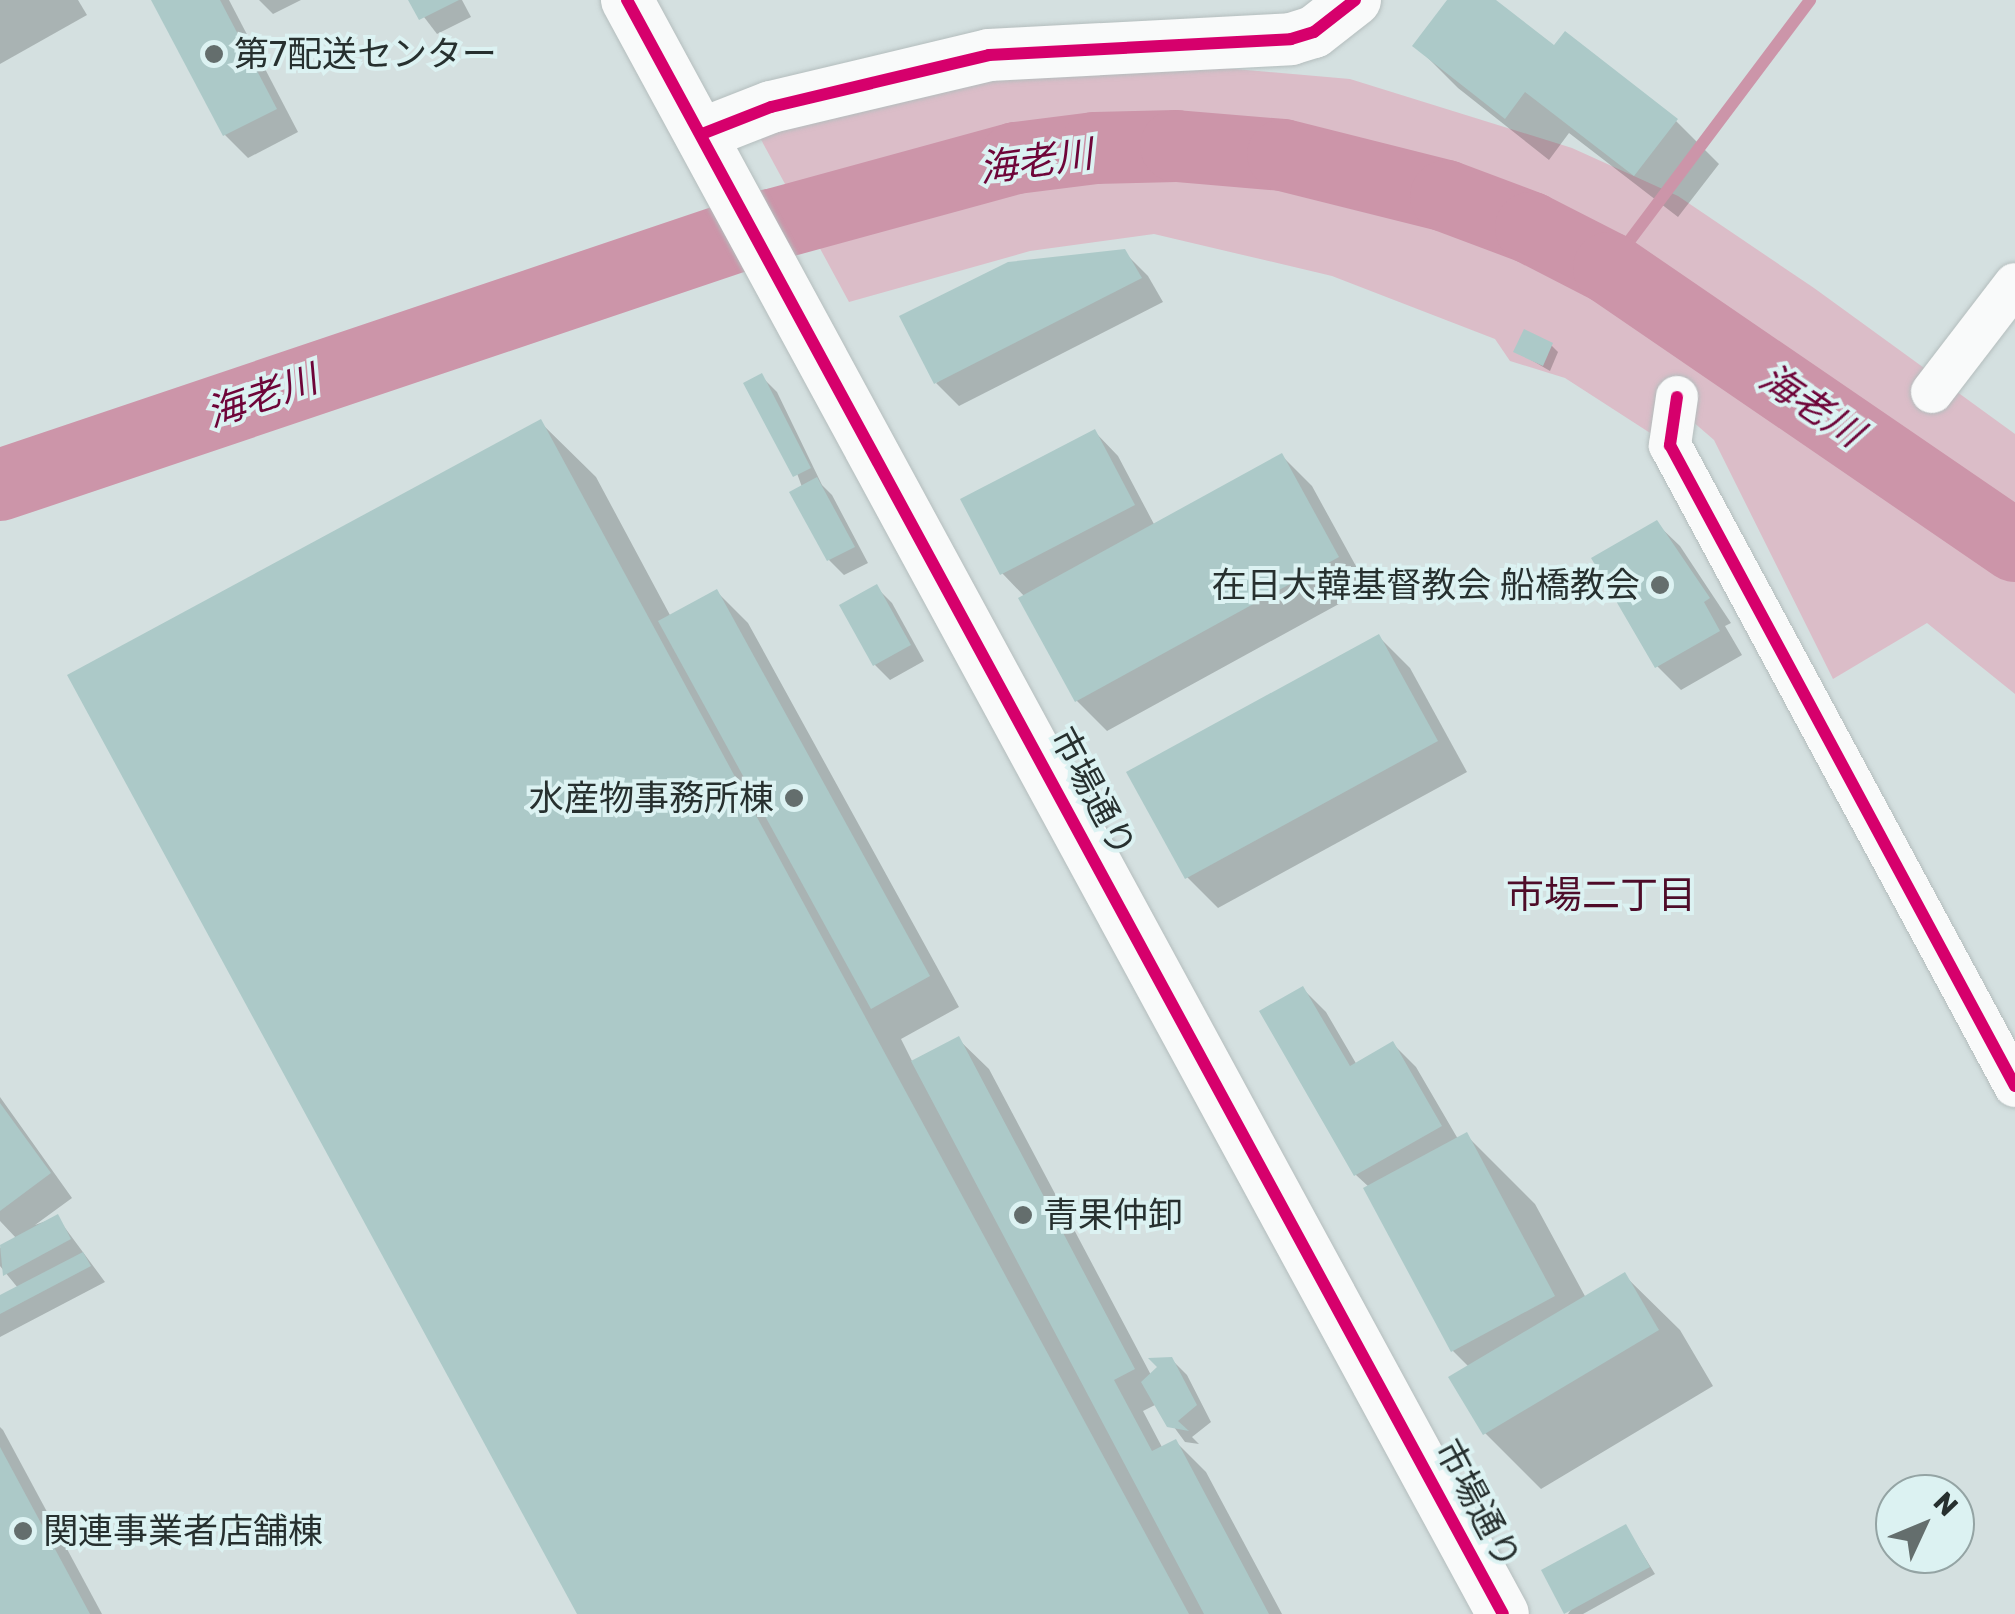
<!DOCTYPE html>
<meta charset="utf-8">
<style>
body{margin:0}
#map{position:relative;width:2015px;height:1614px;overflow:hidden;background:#d4e0e0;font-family:Rubik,"Noto Sans JP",sans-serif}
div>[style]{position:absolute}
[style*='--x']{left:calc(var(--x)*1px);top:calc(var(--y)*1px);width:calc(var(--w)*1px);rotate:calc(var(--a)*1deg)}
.green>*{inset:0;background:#dbbdc8}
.shadow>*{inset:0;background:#0003}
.stream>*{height:12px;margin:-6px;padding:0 6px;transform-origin:6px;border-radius:6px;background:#cc95a9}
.river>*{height:72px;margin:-36px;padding:0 36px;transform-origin:36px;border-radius:36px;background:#cc95a9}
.building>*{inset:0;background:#acc9c8}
.roads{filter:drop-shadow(0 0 2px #b4bdbd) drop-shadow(0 0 2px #b4bdbd)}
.minor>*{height:42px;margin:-21px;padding:0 21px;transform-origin:21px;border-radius:21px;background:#f9fafa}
.tertiary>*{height:52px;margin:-26px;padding:0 26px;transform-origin:26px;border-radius:26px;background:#f9fafa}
.cycleway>*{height:12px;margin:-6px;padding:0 6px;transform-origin:6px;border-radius:6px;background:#d6006c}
.dots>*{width:28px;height:28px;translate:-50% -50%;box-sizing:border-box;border:5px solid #dcf2f2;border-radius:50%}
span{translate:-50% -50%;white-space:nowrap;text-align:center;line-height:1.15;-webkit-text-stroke:8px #dcf2f2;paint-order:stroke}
.poi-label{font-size:35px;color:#27302f}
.left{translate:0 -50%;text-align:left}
.right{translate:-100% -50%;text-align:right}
.street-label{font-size:35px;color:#27302f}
.water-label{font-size:38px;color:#6e0539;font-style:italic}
.neighbourhood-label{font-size:38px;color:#4e0c29}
.north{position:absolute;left:1875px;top:1474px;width:100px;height:100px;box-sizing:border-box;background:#dcf2f2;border:2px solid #94a4a4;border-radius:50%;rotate:46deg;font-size:28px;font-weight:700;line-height:40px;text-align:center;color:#27302f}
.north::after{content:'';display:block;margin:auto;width:35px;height:45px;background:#646e6d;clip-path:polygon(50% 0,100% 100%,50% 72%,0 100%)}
</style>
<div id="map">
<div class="green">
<div style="clip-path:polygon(1143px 61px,1350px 79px,1572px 148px,1678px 196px,1814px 288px,2015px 434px,2015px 694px,1927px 623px,1833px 679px,1714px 440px,1669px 401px,1661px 440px,1565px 378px,1510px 361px,1495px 339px,1332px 276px,1154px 234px,1030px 251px,849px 302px,758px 134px,950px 81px)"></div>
</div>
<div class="shadow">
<div style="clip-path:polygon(0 0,78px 0,87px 15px,0 64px)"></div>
<div style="clip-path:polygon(154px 0,229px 0,298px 132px,248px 158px,225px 135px)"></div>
<div style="clip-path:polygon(259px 0,301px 0,273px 14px)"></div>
<div style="clip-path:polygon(411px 0,462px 0,471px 17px,437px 34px)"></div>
<div style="clip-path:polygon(1450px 0,1492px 0,1554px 48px,1676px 121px,1719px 164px,1678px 217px,1569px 133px,1549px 160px,1458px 88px,1415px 45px)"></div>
<div style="clip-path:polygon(1124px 252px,1148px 276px,1163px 302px,959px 406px,936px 383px)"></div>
<div style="clip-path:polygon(1551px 345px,1558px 352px,1550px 371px,1516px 351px)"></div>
<div style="clip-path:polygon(761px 376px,777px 392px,822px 485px,832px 495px,868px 563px,844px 575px,829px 560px)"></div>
<div style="clip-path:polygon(540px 422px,596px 477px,671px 617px,717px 592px,748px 623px,959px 1007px,901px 1039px,913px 1063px,958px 1039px,989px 1069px,1151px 1375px,1171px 1359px,1187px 1375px,1211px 1422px,1192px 1437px,1199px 1444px,1185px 1442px,1157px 1404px,1143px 1411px,1163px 1449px,1176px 1442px,1206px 1472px,1282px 1614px,579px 1614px)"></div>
<div style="clip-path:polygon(1095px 432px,1118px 456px,1155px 526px,1282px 456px,1312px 486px,1368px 588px,1107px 731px,1077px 701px,1025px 597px,1002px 573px)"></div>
<div style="clip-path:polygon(1656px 523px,1680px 546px,1731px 623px,1725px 626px,1742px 655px,1681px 690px,1657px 666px)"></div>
<div style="clip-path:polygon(876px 587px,892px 603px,924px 661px,890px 680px,875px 665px)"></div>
<div style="clip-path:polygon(1379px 637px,1410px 668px,1467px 772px,1218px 908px,1187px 877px)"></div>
<div style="clip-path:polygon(1303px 989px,1326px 1012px,1357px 1065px,1393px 1044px,1416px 1067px,1458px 1139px,1466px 1135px,1535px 1204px,1586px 1298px,1624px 1275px,1680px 1330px,1713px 1386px,1541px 1489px,1485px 1433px,1470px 1368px,1453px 1351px,1369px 1187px,1356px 1175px,1263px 1012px)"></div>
<div style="clip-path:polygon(0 1097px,72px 1198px,35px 1225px,57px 1217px,105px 1282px,0 1337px,0 1298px,18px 1288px,0 1266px,0 1248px,17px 1239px,0 1221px)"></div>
<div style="clip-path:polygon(0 1427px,3px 1430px,102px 1614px,0 1614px)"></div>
<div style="clip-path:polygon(1626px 1527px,1655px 1574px,1583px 1614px,1568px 1614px)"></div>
</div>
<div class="stream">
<div style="--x:1609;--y:268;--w:335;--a:-53.1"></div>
</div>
<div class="river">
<div style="--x:0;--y:485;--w:814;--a:-18.64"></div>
<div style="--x:771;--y:225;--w:254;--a:-15.3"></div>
<div style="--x:1016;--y:158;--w:80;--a:-7.2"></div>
<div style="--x:1095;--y:148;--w:81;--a:-1.4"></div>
<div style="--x:1176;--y:146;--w:107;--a:4.8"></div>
<div style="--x:1283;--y:155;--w:168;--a:14.1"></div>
<div style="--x:1446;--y:196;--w:91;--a:20.6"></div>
<div style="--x:1531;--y:228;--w:88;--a:27.1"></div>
<div style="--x:1609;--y:268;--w:492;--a:34.4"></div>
</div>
<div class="building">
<div style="clip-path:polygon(151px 0,220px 0,277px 109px,223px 136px)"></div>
<div style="clip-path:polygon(408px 0,459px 0,419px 20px)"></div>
<div style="clip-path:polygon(1447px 0,1496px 0,1554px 45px,1565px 31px,1678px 119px,1634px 176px,1525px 92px,1505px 119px,1412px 46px)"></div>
<div style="clip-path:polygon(1125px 249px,1142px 278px,934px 384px,899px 316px,1008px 262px)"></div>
<div style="clip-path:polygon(1524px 329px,1553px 343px,1543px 366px,1513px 352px)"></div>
<div style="clip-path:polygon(762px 373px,811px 468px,793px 477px,743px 383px)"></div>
<div style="clip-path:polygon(541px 419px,1189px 1614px,577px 1614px,67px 675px)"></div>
<div style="clip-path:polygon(1095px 429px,1135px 505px,1000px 575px,960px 499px)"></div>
<div style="clip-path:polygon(1282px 453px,1339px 557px,1075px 702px,1018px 598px)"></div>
<div style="clip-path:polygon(817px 477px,855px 547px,827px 561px,789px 492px)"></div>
<div style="clip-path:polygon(1657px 520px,1710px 598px,1704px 602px,1720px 631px,1655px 668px,1591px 558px)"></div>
<div style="clip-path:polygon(877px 584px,911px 645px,873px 666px,839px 605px)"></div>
<div style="clip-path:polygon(717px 589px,930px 976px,871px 1009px,658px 621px)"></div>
<div style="clip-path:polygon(1379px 634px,1438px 741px,1185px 879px,1126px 772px)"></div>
<div style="clip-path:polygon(1303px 986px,1350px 1066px,1393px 1041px,1442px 1126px,1354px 1176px,1259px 1011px)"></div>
<div style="clip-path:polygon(959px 1036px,1135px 1369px,1114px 1380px,1152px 1451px,1176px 1439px,1269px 1614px,1204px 1614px,911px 1061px)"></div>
<div style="clip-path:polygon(0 1103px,51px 1173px,0 1211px)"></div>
<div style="clip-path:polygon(1467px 1132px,1555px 1296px,1451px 1352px,1363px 1188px)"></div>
<div style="clip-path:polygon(58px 1214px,71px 1239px,3px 1276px,0 1245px)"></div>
<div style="clip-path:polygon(83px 1252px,91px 1266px,0 1314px,0 1295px)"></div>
<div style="clip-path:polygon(1625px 1272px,1659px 1330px,1483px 1435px,1448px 1377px)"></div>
<div style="clip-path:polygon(1172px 1357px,1197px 1405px,1178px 1421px,1189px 1431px,1167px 1427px,1141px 1382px,1157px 1367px,1148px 1358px)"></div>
<div style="clip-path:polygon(0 1447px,90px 1614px,0 1614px)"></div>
<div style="clip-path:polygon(1626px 1524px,1650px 1567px,1564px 1614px,1541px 1570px)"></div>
</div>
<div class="roads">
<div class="minor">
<div style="--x:1932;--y:392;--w:136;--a:-52.5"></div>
<div style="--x:1677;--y:397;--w:49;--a:98.3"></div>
<div style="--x:1670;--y:445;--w:728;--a:61.71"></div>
</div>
<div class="tertiary">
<div style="--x:627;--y:0;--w:1836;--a:61.51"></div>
<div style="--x:702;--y:134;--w:74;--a:-21.4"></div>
<div style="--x:771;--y:107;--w:224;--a:-13.4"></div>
<div style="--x:989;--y:55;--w:302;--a:-3"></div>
<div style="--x:1291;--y:39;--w:24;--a:-17"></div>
<div style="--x:1314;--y:32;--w:52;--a:-38"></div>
</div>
</div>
<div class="cycleway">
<div style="--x:627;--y:0;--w:1836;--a:61.51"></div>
<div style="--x:702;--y:134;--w:74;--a:-21.4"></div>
<div style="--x:771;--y:107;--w:224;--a:-13.4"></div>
<div style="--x:989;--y:55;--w:302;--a:-3"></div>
<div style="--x:1291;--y:39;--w:24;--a:-17"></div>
<div style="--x:1314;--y:32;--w:52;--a:-38"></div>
<div style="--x:1677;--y:397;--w:49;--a:98.3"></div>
<div style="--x:1670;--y:445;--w:728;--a:61.71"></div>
</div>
<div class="dots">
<div style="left:214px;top:54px;background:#646e6d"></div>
<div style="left:1660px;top:585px;background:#646e6d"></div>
<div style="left:794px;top:798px;background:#646e6d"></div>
<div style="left:1023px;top:1215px;background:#646e6d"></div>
<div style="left:23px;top:1531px;background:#646e6d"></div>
</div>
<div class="poi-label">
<span class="left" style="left:234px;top:54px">第7配送センター</span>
<span class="right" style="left:1640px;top:585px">在日大韓基督教会 船橋教会</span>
<span class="right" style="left:774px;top:798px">水産物事務所棟</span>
<span class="left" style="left:1043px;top:1215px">青果仲卸</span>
<span class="left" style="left:43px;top:1531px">関連事業者店舗棟</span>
</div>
<div class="street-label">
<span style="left:1093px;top:792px;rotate:62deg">市場通り</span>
<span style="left:1478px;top:1504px;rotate:62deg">市場通り</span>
</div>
<div class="water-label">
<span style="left:1036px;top:162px;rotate:-8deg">海老川</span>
<span style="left:262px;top:397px;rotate:-19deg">海老川</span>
<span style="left:1811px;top:406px;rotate:34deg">海老川</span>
</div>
<div class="neighbourhood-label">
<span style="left:1601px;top:896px">市場二丁目</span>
</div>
<div class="north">N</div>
</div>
